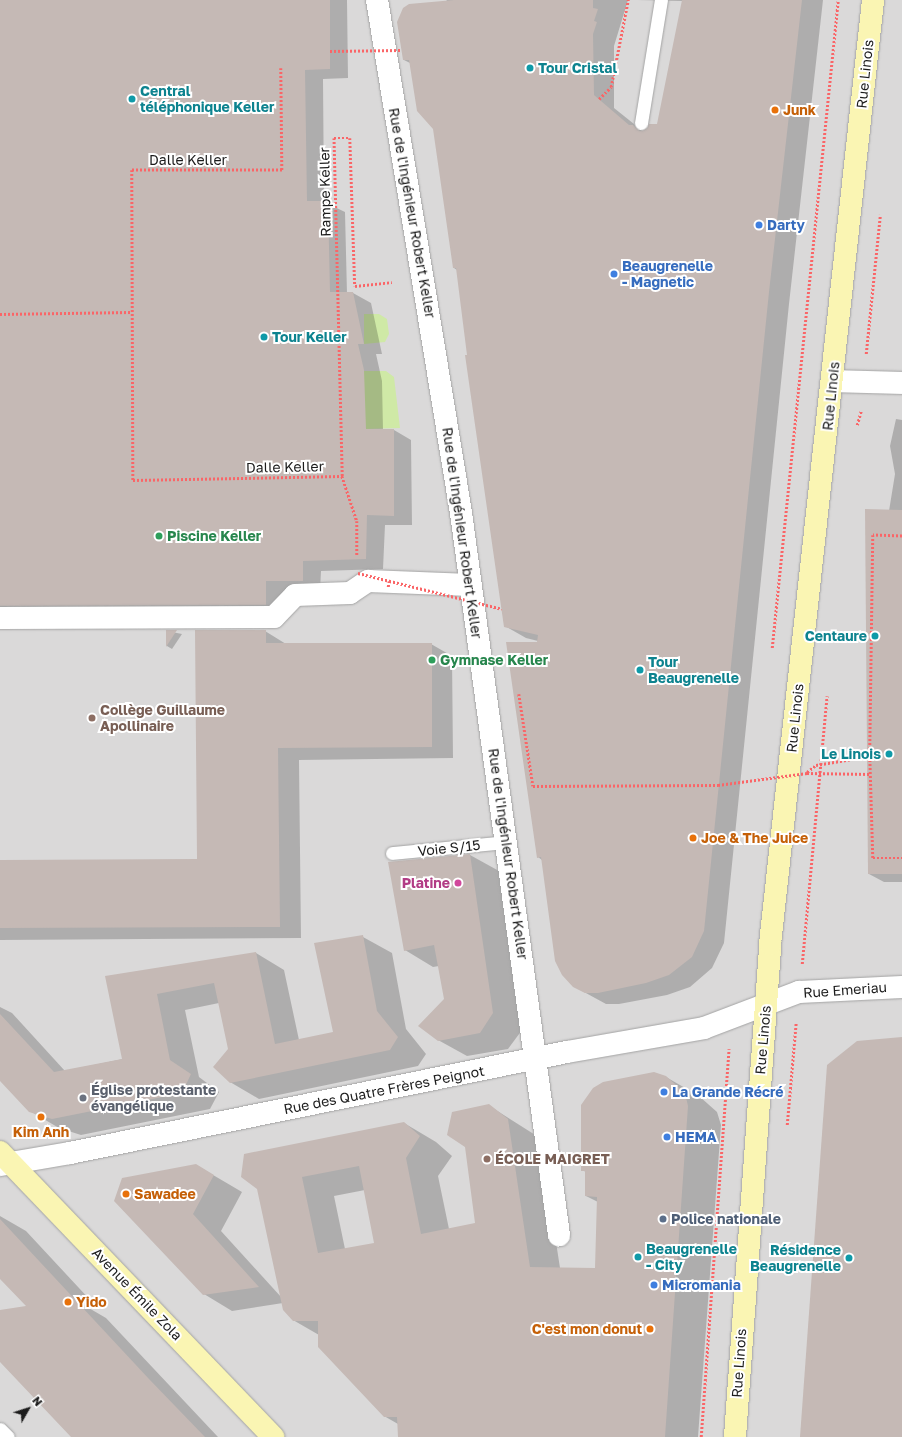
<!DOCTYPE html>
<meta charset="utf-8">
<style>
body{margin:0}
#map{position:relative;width:902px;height:1437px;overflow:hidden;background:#ede8e1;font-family:"Golos Text",sans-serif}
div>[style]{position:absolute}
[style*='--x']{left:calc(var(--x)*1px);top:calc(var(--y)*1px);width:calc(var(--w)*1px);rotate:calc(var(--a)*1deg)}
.residential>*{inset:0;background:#dad9d9}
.grass>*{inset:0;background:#cfe9a6}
.shadow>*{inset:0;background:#0003}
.building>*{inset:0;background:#c5b9b5}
.path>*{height:2.5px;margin-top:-1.25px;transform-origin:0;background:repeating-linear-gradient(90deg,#fa6567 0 2px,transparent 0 4px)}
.roads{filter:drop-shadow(0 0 1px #a3a3a3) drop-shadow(0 0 1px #a3a3a3)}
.lane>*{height:13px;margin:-6.5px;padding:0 6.5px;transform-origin:6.5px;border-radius:6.5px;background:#fff}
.street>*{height:22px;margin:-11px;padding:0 11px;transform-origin:11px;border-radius:11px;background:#fff}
.secondary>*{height:22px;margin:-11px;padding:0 11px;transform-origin:11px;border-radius:11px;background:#faf5b3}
.path-bridge>*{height:2.5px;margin-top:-1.25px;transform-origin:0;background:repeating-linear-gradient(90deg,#fa6567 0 2px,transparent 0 4px)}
.dots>*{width:11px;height:11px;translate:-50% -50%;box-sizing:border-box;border:2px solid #fff;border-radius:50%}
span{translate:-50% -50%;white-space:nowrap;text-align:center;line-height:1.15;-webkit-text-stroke:4px #fff;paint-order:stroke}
.culture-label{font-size:14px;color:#0d838f;font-weight:700}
.left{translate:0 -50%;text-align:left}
.right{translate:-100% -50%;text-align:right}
.street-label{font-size:14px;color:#1c1c1c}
.food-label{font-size:14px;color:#c56008;font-weight:700}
.shop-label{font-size:14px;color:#366cbe;font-weight:700}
.leisure-label{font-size:14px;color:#27864d;font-weight:700}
.education-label{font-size:14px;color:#785e54;font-weight:700}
.hotel-label{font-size:14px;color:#b23c85;font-weight:700}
.worship-label{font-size:14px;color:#5b616d;font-weight:700}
.service-label{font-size:14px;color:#4e5e75;font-weight:700}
.north{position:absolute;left:8px;top:1389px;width:40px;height:40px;-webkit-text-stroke:3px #fff;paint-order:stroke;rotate:51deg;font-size:11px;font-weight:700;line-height:16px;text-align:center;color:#1c1c1c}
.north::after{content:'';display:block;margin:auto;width:14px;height:18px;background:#1c1c1c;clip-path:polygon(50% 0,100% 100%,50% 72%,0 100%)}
</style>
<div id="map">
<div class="residential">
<div style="clip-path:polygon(0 0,902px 0,902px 1437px,0 1437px)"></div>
</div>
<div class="grass">
<div style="clip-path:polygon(364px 314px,379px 314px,387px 319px,389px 334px,385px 342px,364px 344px)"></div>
<div style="clip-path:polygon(364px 371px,386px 371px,394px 377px,400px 428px,365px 429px,365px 401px,358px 373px)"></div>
</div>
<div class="shadow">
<div style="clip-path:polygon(0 0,347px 0,348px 78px,323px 79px,324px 202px,345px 212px,347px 293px,353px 293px,371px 303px,382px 354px,376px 354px,382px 381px,383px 430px,394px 430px,411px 440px,412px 525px,385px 525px,383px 569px,321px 571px,320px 591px,283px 591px,283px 614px,0 620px)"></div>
<div style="clip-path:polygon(447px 0,628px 0,614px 46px,614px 108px,644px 132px,658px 125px,683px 1px,637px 0,823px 0,789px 304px,724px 943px,712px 968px,690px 987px,667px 995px,619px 1004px,606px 1004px,573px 986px,542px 860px,538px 857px,542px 642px,526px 638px,505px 626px,457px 270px,454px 268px,434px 129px,410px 63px,404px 60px)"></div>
<div style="clip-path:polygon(896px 419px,902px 420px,902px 882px,884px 882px,869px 874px,889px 511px,895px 474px,890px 446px)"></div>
<div style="clip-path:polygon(167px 631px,182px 634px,172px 649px,167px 646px)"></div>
<div style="clip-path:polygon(265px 631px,286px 644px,431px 644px,452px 656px,453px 758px,299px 760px,301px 938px,0 940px,0 861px,198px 860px)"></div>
<div style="clip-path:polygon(470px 855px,499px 871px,522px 1030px,508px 1049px,467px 1056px,438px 1040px,445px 999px,439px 966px,433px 967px,405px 950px,389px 863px)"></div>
<div style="clip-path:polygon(363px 937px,392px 953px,406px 1029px,426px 1054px,418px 1066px,259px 1099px,230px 1082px,229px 1049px,219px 1003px,185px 1010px,199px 1077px,219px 1092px,210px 1109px,81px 1135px,59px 1128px,30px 1111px,0 1080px,0 1007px,12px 1013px,65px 1071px,123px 1059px,107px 977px,256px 953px,284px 970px,299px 1040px,334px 1033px)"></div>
<div style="clip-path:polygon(evenodd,666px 1077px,699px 1096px,717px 1112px,721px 1125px,698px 1437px,404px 1437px,398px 1424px,384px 1416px,319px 1335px,293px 1320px,283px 1303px,232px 1311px,204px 1294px,115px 1201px,196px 1165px,225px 1182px,242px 1192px,221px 1231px,282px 1298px,258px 1189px,404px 1123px,436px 1142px,452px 1156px,438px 1176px,449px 1229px,476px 1224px,488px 1105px,540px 1138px,560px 1268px,596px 1269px,598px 1202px,586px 1196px,586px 1172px,582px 1170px,666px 1077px,365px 1190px,376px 1244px,345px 1249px,334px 1196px,365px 1190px)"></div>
<div style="clip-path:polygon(0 1216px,26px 1231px,92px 1302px,75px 1300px,106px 1318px,218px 1437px,73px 1437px,0 1361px,0 1311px,69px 1300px,0 1277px)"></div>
</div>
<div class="building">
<div style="clip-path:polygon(0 0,330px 0,330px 69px,305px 70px,307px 201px,328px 201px,330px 292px,353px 292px,364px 344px,358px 344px,364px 370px,366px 429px,394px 429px,394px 516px,367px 515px,366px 559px,303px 561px,303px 581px,266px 581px,266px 605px,0 606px)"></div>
<div style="clip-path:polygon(454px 0,593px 0,593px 8px,598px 9px,594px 21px,597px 22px,593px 34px,594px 95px,629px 125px,633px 125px,640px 131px,647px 128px,649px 124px,657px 124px,682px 0,802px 0,769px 292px,704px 931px,692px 957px,669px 975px,646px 983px,598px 993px,585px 993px,573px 987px,562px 975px,555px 961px,541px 857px,537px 858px,506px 642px,537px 642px,538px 635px,504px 627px,465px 355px,467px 355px,456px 268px,453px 268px,433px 129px,417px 111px,409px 60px,403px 60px,397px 22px,403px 8px,409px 4px)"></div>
<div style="clip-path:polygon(865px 509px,902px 510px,902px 874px,868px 874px)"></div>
<div style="clip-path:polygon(166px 630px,177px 630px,166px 647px)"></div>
<div style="clip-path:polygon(195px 630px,266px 630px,266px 643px,432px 643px,432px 747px,278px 748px,280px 927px,0 928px,0 860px,197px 859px)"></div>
<div style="clip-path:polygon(470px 854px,493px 1013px,480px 1033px,438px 1041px,418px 1026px,444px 999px,434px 945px,404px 951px,388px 862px)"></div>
<div style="clip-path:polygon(363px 935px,377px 1011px,398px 1037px,390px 1050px,230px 1083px,213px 1067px,228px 1049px,214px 983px,157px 994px,170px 1060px,191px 1074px,182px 1093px,52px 1119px,29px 1112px,0 1081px,0 1014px,54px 1072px,122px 1059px,105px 976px,256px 952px,275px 1044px,333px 1032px,314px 943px)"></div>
<div style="clip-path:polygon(902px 1037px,902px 1437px,800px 1437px,827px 1065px,857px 1041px)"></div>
<div style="clip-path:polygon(evenodd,654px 1072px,666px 1076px,685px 1093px,688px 1106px,665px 1437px,398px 1437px,397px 1417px,384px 1417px,318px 1347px,318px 1321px,293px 1321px,283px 1310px,257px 1189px,241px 1177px,244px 1154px,404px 1122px,420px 1136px,406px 1158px,421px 1234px,475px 1223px,465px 1147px,447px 1135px,452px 1112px,489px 1104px,508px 1119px,530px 1267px,595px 1268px,597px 1197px,585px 1196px,585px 1171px,581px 1171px,581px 1105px,593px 1088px,603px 1082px,654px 1072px,359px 1166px,374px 1243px,318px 1253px,302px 1177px,359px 1166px)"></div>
<div style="clip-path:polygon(196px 1164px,214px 1175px,193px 1214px,259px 1287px,203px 1295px,114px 1201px,122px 1178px)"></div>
<div style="clip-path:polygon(0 1219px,149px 1379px,205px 1437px,71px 1437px,0 1362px,0 1310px,26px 1306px,0 1279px)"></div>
</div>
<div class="path">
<div style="--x:281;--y:68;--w:102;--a:89.4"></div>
<div style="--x:282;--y:170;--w:150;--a:180"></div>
<div style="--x:132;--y:170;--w:310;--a:89.8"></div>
<div style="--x:133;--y:480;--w:209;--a:-1.1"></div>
<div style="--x:342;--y:476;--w:338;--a:-91.4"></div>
<div style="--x:334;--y:138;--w:16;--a:0"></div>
<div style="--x:350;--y:138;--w:148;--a:88.1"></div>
<div style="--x:355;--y:286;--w:37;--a:-6"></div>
<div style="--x:599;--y:99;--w:17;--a:-45"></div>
<div style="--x:611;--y:87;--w:89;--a:-78.9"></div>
<div style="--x:0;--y:314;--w:132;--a:-0.9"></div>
<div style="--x:866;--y:354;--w:140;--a:-84.2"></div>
<div style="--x:857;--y:425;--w:15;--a:-74"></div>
<div style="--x:342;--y:476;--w:47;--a:71.6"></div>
<div style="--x:357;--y:521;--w:34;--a:90"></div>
<div style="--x:902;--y:536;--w:29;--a:-178"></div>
<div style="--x:873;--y:535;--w:221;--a:90.8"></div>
<div style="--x:870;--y:756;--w:102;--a:88.3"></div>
<div style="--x:873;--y:858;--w:29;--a:0"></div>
<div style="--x:772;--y:648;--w:651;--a:-84.18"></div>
<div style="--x:519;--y:694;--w:93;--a:81.3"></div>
<div style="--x:533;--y:786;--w:185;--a:-0.3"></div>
<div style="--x:802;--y:964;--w:269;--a:-84.7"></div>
<div style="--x:787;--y:1125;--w:103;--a:-85"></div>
<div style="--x:701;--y:1437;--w:389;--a:-85.9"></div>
</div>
<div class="roads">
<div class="lane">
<div style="--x:641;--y:123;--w:125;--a:-80.8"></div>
<div style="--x:392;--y:853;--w:115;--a:-5.5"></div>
<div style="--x:0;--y:1429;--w:11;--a:45"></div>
</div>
<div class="street">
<div style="--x:377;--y:0;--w:520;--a:80.7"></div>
<div style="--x:461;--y:513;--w:729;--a:82.27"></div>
<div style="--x:832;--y:381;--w:70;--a:1.6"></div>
<div style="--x:0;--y:618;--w:274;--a:-0.2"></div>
<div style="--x:274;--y:617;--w:30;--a:-46"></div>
<div style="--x:295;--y:595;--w:55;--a:-2.1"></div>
<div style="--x:350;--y:593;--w:22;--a:-34"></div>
<div style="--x:368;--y:581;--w:102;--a:2.2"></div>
<div style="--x:0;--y:1165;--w:71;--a:-9.7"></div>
<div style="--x:70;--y:1153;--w:507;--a:-11.49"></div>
<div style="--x:567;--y:1052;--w:139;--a:-9.9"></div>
<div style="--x:704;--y:1028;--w:102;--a:-20.8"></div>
<div style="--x:799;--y:992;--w:103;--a:-2.8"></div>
</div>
<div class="secondary">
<div style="--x:0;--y:1152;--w:395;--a:46.2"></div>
<div style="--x:735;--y:1437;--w:494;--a:-85.9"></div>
<div style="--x:770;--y:944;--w:950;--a:-83.77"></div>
</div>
</div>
<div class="path-bridge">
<div style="--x:330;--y:51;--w:71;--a:-0.8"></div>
<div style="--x:358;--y:573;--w:148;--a:14"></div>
<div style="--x:388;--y:587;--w:6;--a:-81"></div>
<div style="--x:807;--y:772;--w:11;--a:-38"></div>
<div style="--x:816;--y:765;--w:55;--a:-9.5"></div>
<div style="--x:718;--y:785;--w:90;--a:-7.7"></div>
<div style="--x:807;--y:773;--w:64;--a:0.9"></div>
</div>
<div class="dots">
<div style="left:530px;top:68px;background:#0f9aa8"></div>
<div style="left:132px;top:99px;background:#0f9aa8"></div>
<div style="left:775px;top:110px;background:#e8710a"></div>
<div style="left:759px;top:225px;background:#3f7fe0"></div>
<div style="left:614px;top:274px;background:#3f7fe0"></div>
<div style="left:264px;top:337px;background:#0f9aa8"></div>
<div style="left:159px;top:536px;background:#2e9e5b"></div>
<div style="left:875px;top:636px;background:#0f9aa8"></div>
<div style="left:432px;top:660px;background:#2e9e5b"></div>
<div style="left:640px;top:670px;background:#0f9aa8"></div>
<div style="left:92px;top:718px;background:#8d6e63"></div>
<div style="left:889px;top:754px;background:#0f9aa8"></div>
<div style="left:693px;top:838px;background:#e8710a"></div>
<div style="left:458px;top:883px;background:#d1479c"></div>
<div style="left:664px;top:1092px;background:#3f7fe0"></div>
<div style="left:83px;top:1098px;background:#6b7280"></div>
<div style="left:41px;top:1117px;background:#e8710a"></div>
<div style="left:667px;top:1137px;background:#3f7fe0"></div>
<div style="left:487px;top:1159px;background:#8d6e63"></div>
<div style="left:126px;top:1194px;background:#e8710a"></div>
<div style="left:663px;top:1219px;background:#5c6f8a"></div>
<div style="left:638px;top:1257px;background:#0f9aa8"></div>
<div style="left:849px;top:1258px;background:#0f9aa8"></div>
<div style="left:654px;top:1285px;background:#3f7fe0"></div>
<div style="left:68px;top:1302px;background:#e8710a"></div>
<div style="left:650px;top:1329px;background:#e8710a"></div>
</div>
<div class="culture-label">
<span class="left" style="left:538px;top:68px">Tour Cristal</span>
<span class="left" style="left:140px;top:99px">Central<br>téléphonique Keller</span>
<span class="left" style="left:272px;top:337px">Tour Keller</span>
<span class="right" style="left:867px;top:636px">Centaure</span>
<span class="left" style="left:648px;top:670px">Tour<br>Beaugrenelle</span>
<span class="right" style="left:881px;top:754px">Le Linois</span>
<span class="left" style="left:646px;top:1257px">Beaugrenelle<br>- City</span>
<span class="right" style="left:841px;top:1258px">Résidence<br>Beaugrenelle</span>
</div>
<div class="street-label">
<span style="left:865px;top:74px;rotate:-84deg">Rue Linois</span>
<span style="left:188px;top:160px">Dalle Keller</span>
<span style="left:325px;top:192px;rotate:-91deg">Rampe Keller</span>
<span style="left:412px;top:213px;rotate:80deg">Rue de l'Ingénieur Robert Keller</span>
<span style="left:831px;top:396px;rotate:-84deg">Rue Linois</span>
<span style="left:285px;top:467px;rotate:-1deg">Dalle Keller</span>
<span style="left:462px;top:533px;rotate:82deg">Rue de l'Ingénieur Robert Keller</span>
<span style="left:795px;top:718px;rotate:-84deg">Rue Linois</span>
<span style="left:449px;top:848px;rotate:-6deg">Voie S/15</span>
<span style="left:508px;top:854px;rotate:82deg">Rue de l'Ingénieur Robert Keller</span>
<span style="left:845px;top:990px;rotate:-4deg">Rue Emeriau</span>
<span style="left:763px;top:1040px;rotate:-85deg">Rue Linois</span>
<span style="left:384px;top:1090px;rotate:-11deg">Rue des Quatre Frères Peignot</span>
<span style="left:137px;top:1294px;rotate:46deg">Avenue Émile Zola</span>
<span style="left:739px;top:1363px;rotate:-86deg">Rue Linois</span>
</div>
<div class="food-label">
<span class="left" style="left:783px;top:110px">Junk</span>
<span class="left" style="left:701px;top:838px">Joe &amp; The Juice</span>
<span style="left:41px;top:1132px">Kim Anh</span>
<span class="left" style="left:134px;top:1194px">Sawadee</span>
<span class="left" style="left:76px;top:1302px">Yido</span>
<span class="right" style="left:642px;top:1329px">C'est mon donut</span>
</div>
<div class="shop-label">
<span class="left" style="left:767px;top:225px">Darty</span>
<span class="left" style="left:622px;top:274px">Beaugrenelle<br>- Magnetic</span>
<span class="left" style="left:672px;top:1092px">La Grande Récré</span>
<span class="left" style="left:675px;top:1137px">HEMA</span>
<span class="left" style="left:662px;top:1285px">Micromania</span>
</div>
<div class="leisure-label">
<span class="left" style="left:167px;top:536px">Piscine Keller</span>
<span class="left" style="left:440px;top:660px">Gymnase Keller</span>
</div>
<div class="education-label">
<span class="left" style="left:100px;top:718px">Collège Guillaume<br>Apollinaire</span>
<span class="left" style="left:495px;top:1159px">ÉCOLE MAIGRET</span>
</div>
<div class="hotel-label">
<span class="right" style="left:450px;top:883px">Platine</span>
</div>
<div class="worship-label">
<span class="left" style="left:91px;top:1098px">Église protestante<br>évangélique</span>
</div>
<div class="service-label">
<span class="left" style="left:671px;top:1219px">Police nationale</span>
</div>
<div class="north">N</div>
</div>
